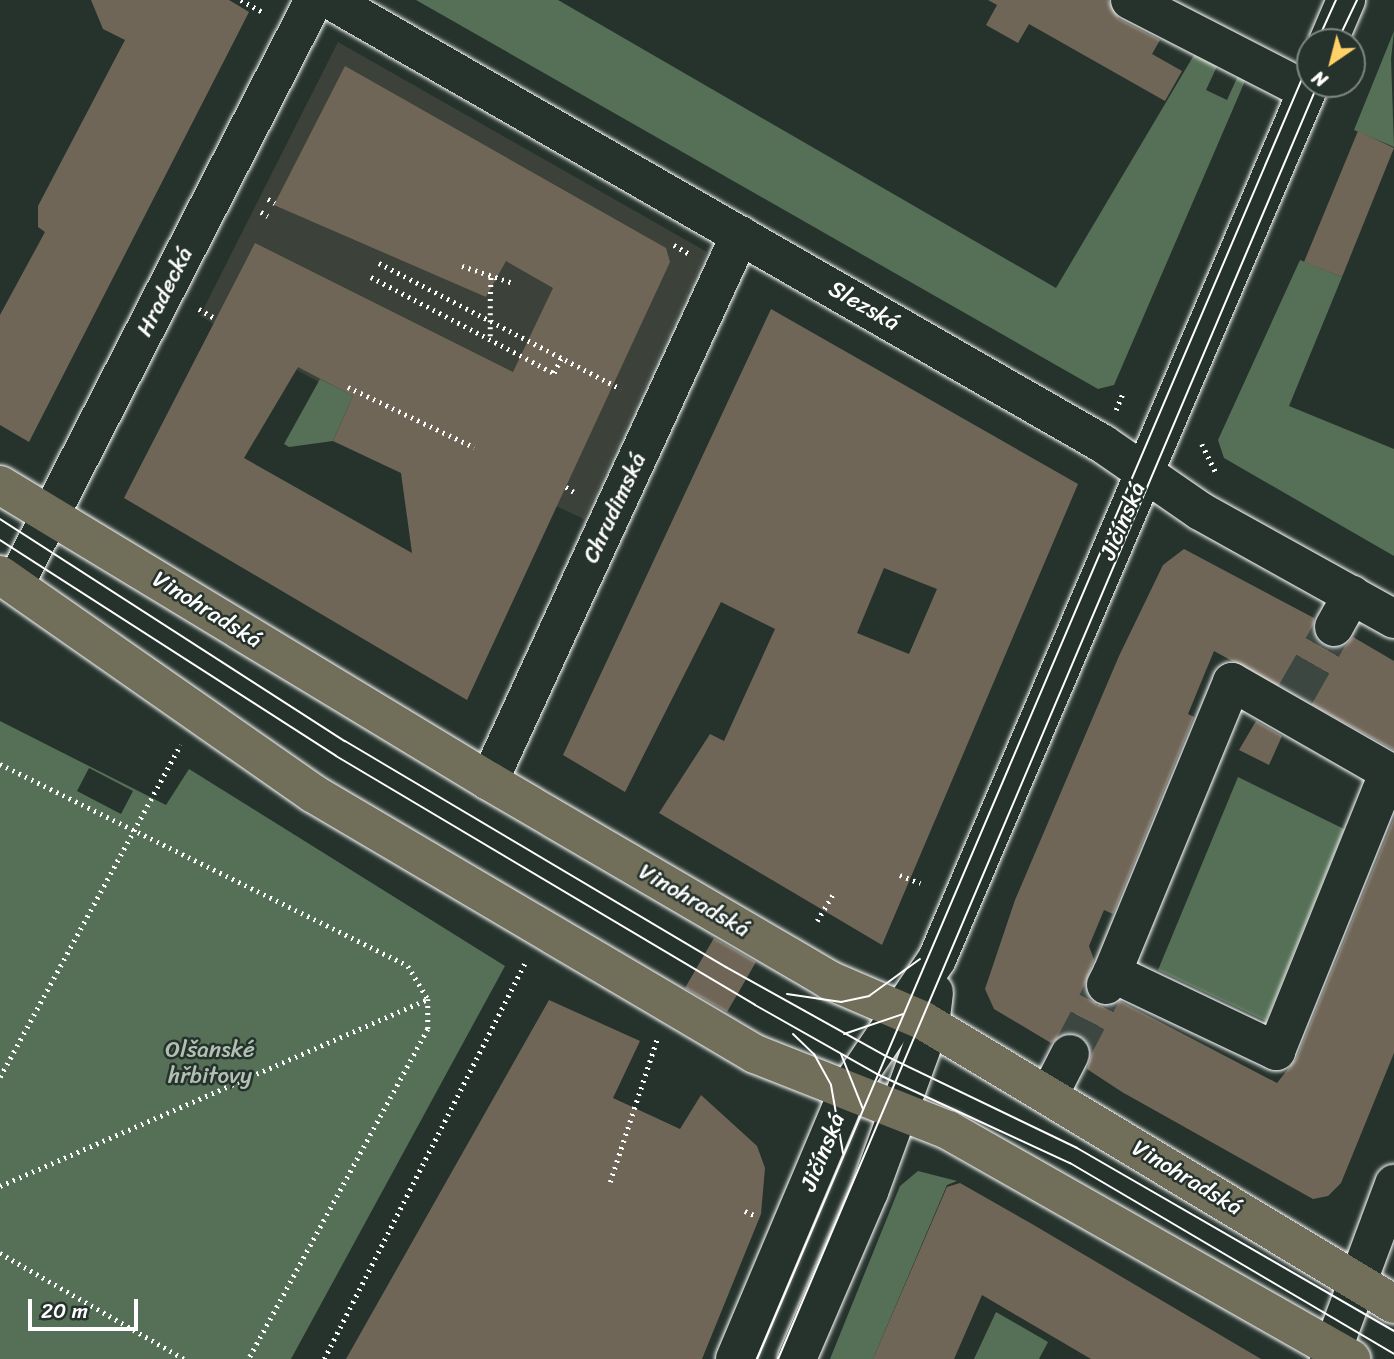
<!DOCTYPE html>
<meta charset="utf-8">
<style>
body{margin:0}
#map{position:relative;width:1394px;height:1359px;overflow:hidden;background:#26332d;font-family:Sriracha,sans-serif}
div>[style]{position:absolute}
[style*='--x']{left:calc(var(--x)*1px);top:calc(var(--y)*1px);width:calc(var(--w)*1px);rotate:calc(var(--a)*1deg)}
.built>*{inset:0;background:#3c423a}
.green>*{inset:0;background:#557056}
.building>*{inset:0;background:#706658}
.minor-tunnel>*{height:38px;margin-top:-19px;transform-origin:0;background:repeating-linear-gradient(90deg,#3c4742 0 38px,transparent 0 57px)}
.path>*{height:4.5px;margin-top:-2.25px;transform-origin:0;background:repeating-linear-gradient(90deg,#fff 0 2px,transparent 0 7px)}
.roads{filter:drop-shadow(0 0 2px #fff) drop-shadow(0 0 2px #fff)}
.minor>*{height:38px;margin:-19px;padding:0 19px;transform-origin:19px;border-radius:19px;background:#26332d}
.major>*{height:38px;margin:-19px;padding:0 19px;transform-origin:19px;border-radius:19px;background:#716e59}
.tram>*{height:2px;margin:-1px;padding:0 1px;transform-origin:1px;border-radius:1px;background:#fff}
.path-bridge>*{height:4.5px;margin-top:-2.25px;transform-origin:0;background:repeating-linear-gradient(90deg,#fff 0 2px,transparent 0 7px)}
span{translate:-50% -50%;white-space:nowrap;text-align:center;line-height:1.15;-webkit-text-stroke:5px #26332d;paint-order:stroke}
.street-label{font-size:23px;color:#fff}
.park-label{font-size:23px;color:#b2bfb3}
.north{position:absolute;left:1296px;top:28px;width:70px;height:70px;box-sizing:border-box;background:#26332d;border:2px solid #7d8581;border-radius:50%;rotate:215deg;font-size:19px;font-weight:700;line-height:28px;text-align:center;color:#fff}
.north::after{content:'';display:block;margin:auto;width:24px;height:32px;background:#ffd166;clip-path:polygon(50% 0,100% 100%,50% 72%,0 100%)}
.scale{position:absolute;left:28px;top:1299px;width:110px;height:32px;box-sizing:border-box;border:4px solid #fff;border-top:0;padding-left:9px;font-size:21px;line-height:24px;white-space:nowrap;color:#fff;-webkit-text-stroke:5px #26332d;paint-order:stroke}
</style>
<div id="map">
<div class="built">
<div style="clip-path:polygon(338px 42px,707px 252px,584px 519px,468px 465px,200px 316px)"></div>
</div>
<div class="green">
<div style="clip-path:polygon(416px 0,558px 0,1056px 288px,1194px 55px,1220px 60px,1206px 90px,1227px 100px,1241px 69px,1248px 74px,1114px 385px,1098px 389px)"></div>
<div style="clip-path:polygon(1394px 31px,1391px 59px,1394px 147px,1354px 130px)"></div>
<div style="clip-path:polygon(1300px 260px,1342px 277px,1289px 406px,1394px 449px,1394px 556px,1224px 458px,1218px 440px)"></div>
<div style="clip-path:polygon(320px 379px,353px 396px,333px 441px,289px 447px,284px 444px)"></div>
<div style="clip-path:polygon(evenodd,0 721px,166px 805px,189px 769px,505px 966px,291px 1359px,0 1359px,0 721px,89px 768px,133px 791px,121px 814px,77px 791px,89px 768px)"></div>
<div style="clip-path:polygon(1238px 777px,1344px 829px,1266px 1021px,1158px 970px)"></div>
<div style="clip-path:polygon(918px 1171px,957px 1181px,947px 1185px,873px 1359px,830px 1359px,900px 1186px)"></div>
<div style="clip-path:polygon(996px 1312px,1048px 1342px,1039px 1359px,974px 1359px)"></div>
</div>
<div class="building">
<div style="clip-path:polygon(91px 0,229px 0,249px 12px,29px 442px,0 425px,0 315px,45px 232px,38px 227px,38px 206px,125px 40px,103px 29px)"></div>
<div style="clip-path:polygon(988px 0,1108px 0,1119px 19px,1160px 40px,1152px 54px,1182px 71px,1165px 101px,1029px 24px,1018px 43px,986px 25px,997px 5px)"></div>
<div style="clip-path:polygon(evenodd,345px 66px,666px 248px,670px 262px,467px 700px,124px 498px,255px 243px,513px 372px,553px 288px,506px 261px,486px 297px,274px 205px,345px 66px,298px 367px,353px 396px,333px 441px,401px 473px,412px 553px,244px 458px,298px 367px)"></div>
<div style="clip-path:polygon(1358px 131px,1394px 148px,1342px 277px,1304px 262px)"></div>
<div style="clip-path:polygon(evenodd,771px 309px,1078px 484px,882px 945px,659px 813px,710px 734px,724px 741px,775px 629px,721px 602px,625px 792px,563px 755px,771px 309px,884px 568px,937px 589px,909px 654px,857px 633px,884px 568px)"></div>
<div style="clip-path:polygon(1184px 549px,1314px 618px,1315px 638px,1324px 646px,1345px 646px,1353px 637px,1394px 661px,1394px 750px,1214px 651px,1188px 714px,1194px 717px,1113px 914px,1104px 910px,1089px 946px,1094px 960px,1084px 987px,1097px 1005px,1120px 1001px,1277px 1083px,1296px 1059px,1394px 818px,1394px 1053px,1341px 1183px,1328px 1196px,1313px 1199px,1122px 1092px,1087px 1069px,1092px 1052px,1081px 1035px,1068px 1032px,1051px 1043px,994px 1009px,985px 989px,1015px 900px,1119px 656px,1163px 565px)"></div>
<div style="clip-path:polygon(1256px 721px,1282px 736px,1269px 765px,1239px 750px)"></div>
<div style="clip-path:polygon(714px 938px,756px 962px,727px 1012px,685px 988px)"></div>
<div style="clip-path:polygon(549px 1000px,640px 1041px,613px 1098px,680px 1129px,701px 1095px,757px 1146px,765px 1168px,761px 1214px,702px 1359px,346px 1359px)"></div>
<div style="clip-path:polygon(960px 1183px,1032px 1224px,1261px 1359px,1091px 1359px,982px 1295px,954px 1359px,873px 1359px,947px 1187px)"></div>
</div>
<div class="minor-tunnel">
<div style="--x:1294;--y:697;--w:81;--a:-60.3"></div>
<div style="--x:1070;--y:1054;--w:78;--a:-62.4"></div>
</div>
<div class="path">
<div style="--x:241;--y:0;--w:26;--a:29"></div>
<div style="--x:268;--y:199;--w:8;--a:30"></div>
<div style="--x:261;--y:212;--w:8;--a:30"></div>
<div style="--x:674;--y:245;--w:20;--a:30"></div>
<div style="--x:379;--y:263;--w:273;--a:27.5"></div>
<div style="--x:462;--y:266;--w:54;--a:18.4"></div>
<div style="--x:371;--y:277;--w:207;--a:27.7"></div>
<div style="--x:554;--y:373;--w:17;--a:-65"></div>
<div style="--x:490;--y:301;--w:24;--a:-88"></div>
<div style="--x:199;--y:309;--w:20;--a:30"></div>
<div style="--x:348;--y:387;--w:140;--a:25.5"></div>
<div style="--x:1116;--y:410;--w:18;--a:-68"></div>
<div style="--x:1202;--y:444;--w:34;--a:64"></div>
<div style="--x:566;--y:487;--w:9;--a:32"></div>
<div style="--x:0;--y:764;--w:455;--a:26.3"></div>
<div style="--x:408;--y:966;--w:39;--a:59"></div>
<div style="--x:428;--y:999;--w:30;--a:90"></div>
<div style="--x:428;--y:1029;--w:375;--a:118.5"></div>
<div style="--x:900;--y:875;--w:22;--a:22"></div>
<div style="--x:817;--y:921;--w:31;--a:-59"></div>
<div style="--x:0;--y:1077;--w:378;--a:-61.5"></div>
<div style="--x:610;--y:1182;--w:151;--a:-71.8"></div>
<div style="--x:0;--y:1186;--w:467;--a:-23.6"></div>
<div style="--x:745;--y:1211;--w:10;--a:24"></div>
<div style="--x:0;--y:1253;--w:212;--a:29.9"></div>
<div style="--x:324;--y:1359;--w:446;--a:-63.1"></div>
</div>
<div class="roads">
<div class="minor">
<div style="--x:330;--y:0;--w:891;--a:29.87"></div>
<div style="--x:1103;--y:444;--w:118;--a:34.6"></div>
<div style="--x:1200;--y:511;--w:222;--a:29.1"></div>
<div style="--x:1130;--y:0;--w:199;--a:27.2"></div>
<div style="--x:1328;--y:42;--w:46;--a:-66.8"></div>
<div style="--x:15;--y:584;--w:656;--a:-62.89"></div>
<div style="--x:1334;--y:627;--w:37;--a:-61"></div>
<div style="--x:489;--y:781;--w:601;--a:-65.31"></div>
<div style="--x:1106;--y:985;--w:13;--a:-63"></div>
<div style="--x:1112;--y:973;--w:182;--a:25.4"></div>
<div style="--x:1276;--y:1051;--w:301;--a:-68"></div>
<div style="--x:1389;--y:772;--w:181;--a:-150.2"></div>
<div style="--x:1232;--y:682;--w:315;--a:112.4"></div>
<div style="--x:1049;--y:1095;--w:46;--a:-62.9"></div>
<div style="--x:735;--y:1359;--w:293;--a:-67.1"></div>
<div style="--x:849;--y:1089;--w:157;--a:-55.9"></div>
<div style="--x:937;--y:959;--w:951;--a:-66.91"></div>
<div style="--x:797;--y:1359;--w:182;--a:-66.7"></div>
<div style="--x:869;--y:1192;--w:178;--a:-69.9"></div>
<div style="--x:930;--y:1025;--w:33;--a:-83"></div>
<div style="--x:1329;--y:1359;--w:187;--a:-69.6"></div>
</div>
<div class="major">
<div style="--x:0;--y:485;--w:572;--a:31.19"></div>
<div style="--x:489;--y:781;--w:394;--a:30.3"></div>
<div style="--x:829;--y:980;--w:101;--a:23.3"></div>
<div style="--x:922;--y:1020;--w:551;--a:31.04"></div>
<div style="--x:0;--y:575;--w:383;--a:34.9"></div>
<div style="--x:314;--y:794;--w:512;--a:30.52"></div>
<div style="--x:755;--y:1054;--w:207;--a:21.5"></div>
<div style="--x:948;--y:1130;--w:464;--a:29.6"></div>
</div>
</div>
<div class="tram">
<div style="--x:1317;--y:42;--w:46;--a:-65.7"></div>
<div style="--x:1337;--y:42;--w:47;--a:-64.5"></div>
<div style="--x:0;--y:519;--w:410;--a:32.8"></div>
<div style="--x:345;--y:741;--w:443;--a:30.7"></div>
<div style="--x:726;--y:967;--w:181;--a:29.1"></div>
<div style="--x:884;--y:1055;--w:214;--a:25.7"></div>
<div style="--x:1077;--y:1148;--w:366;--a:30"></div>
<div style="--x:0;--y:540;--w:399;--a:32.7"></div>
<div style="--x:336;--y:756;--w:487;--a:30.7"></div>
<div style="--x:755;--y:1005;--w:140;--a:29.5"></div>
<div style="--x:877;--y:1074;--w:213;--a:24.8"></div>
<div style="--x:1070;--y:1163;--w:376;--a:30.5"></div>
<div style="--x:787;--y:994;--w:55;--a:8.4"></div>
<div style="--x:841;--y:1002;--w:29;--a:-12"></div>
<div style="--x:869;--y:996;--w:63;--a:-36"></div>
<div style="--x:793;--y:1034;--w:29;--a:44"></div>
<div style="--x:814;--y:1054;--w:35;--a:61"></div>
<div style="--x:831;--y:1085;--w:69;--a:80"></div>
<div style="--x:844;--y:1034;--w:62;--a:-18.7"></div>
<div style="--x:841;--y:1054;--w:59;--a:68.2"></div>
<div style="--x:757;--y:1359;--w:1412;--a:-66.94"></div>
<div style="--x:778;--y:1359;--w:1385;--a:-67.05"></div>
</div>
<div class="path-bridge">
<div style="--x:490;--y:336;--w:35;--a:-90"></div>
</div>
<div class="street-label">
<span style="left:165px;top:292px;rotate:-63deg">Hradecká</span>
<span style="left:864px;top:306px;rotate:30deg">Slezská</span>
<span style="left:615px;top:508px;rotate:-65deg">Chrudimská</span>
<span style="left:1123px;top:521px;rotate:-67deg">Jičínská</span>
<span style="left:207px;top:610px;rotate:32deg">Vinohradská</span>
<span style="left:694px;top:901px;rotate:30deg">Vinohradská</span>
<span style="left:823px;top:1152px;rotate:-68deg">Jičínská</span>
<span style="left:1187px;top:1178px;rotate:31deg">Vinohradská</span>
</div>
<div class="park-label">
<span style="left:210px;top:1063px">Olšanské<br>hřbitovy</span>
</div>
<div class="north">N</div>
<div class="scale">20 m</div>
</div>
